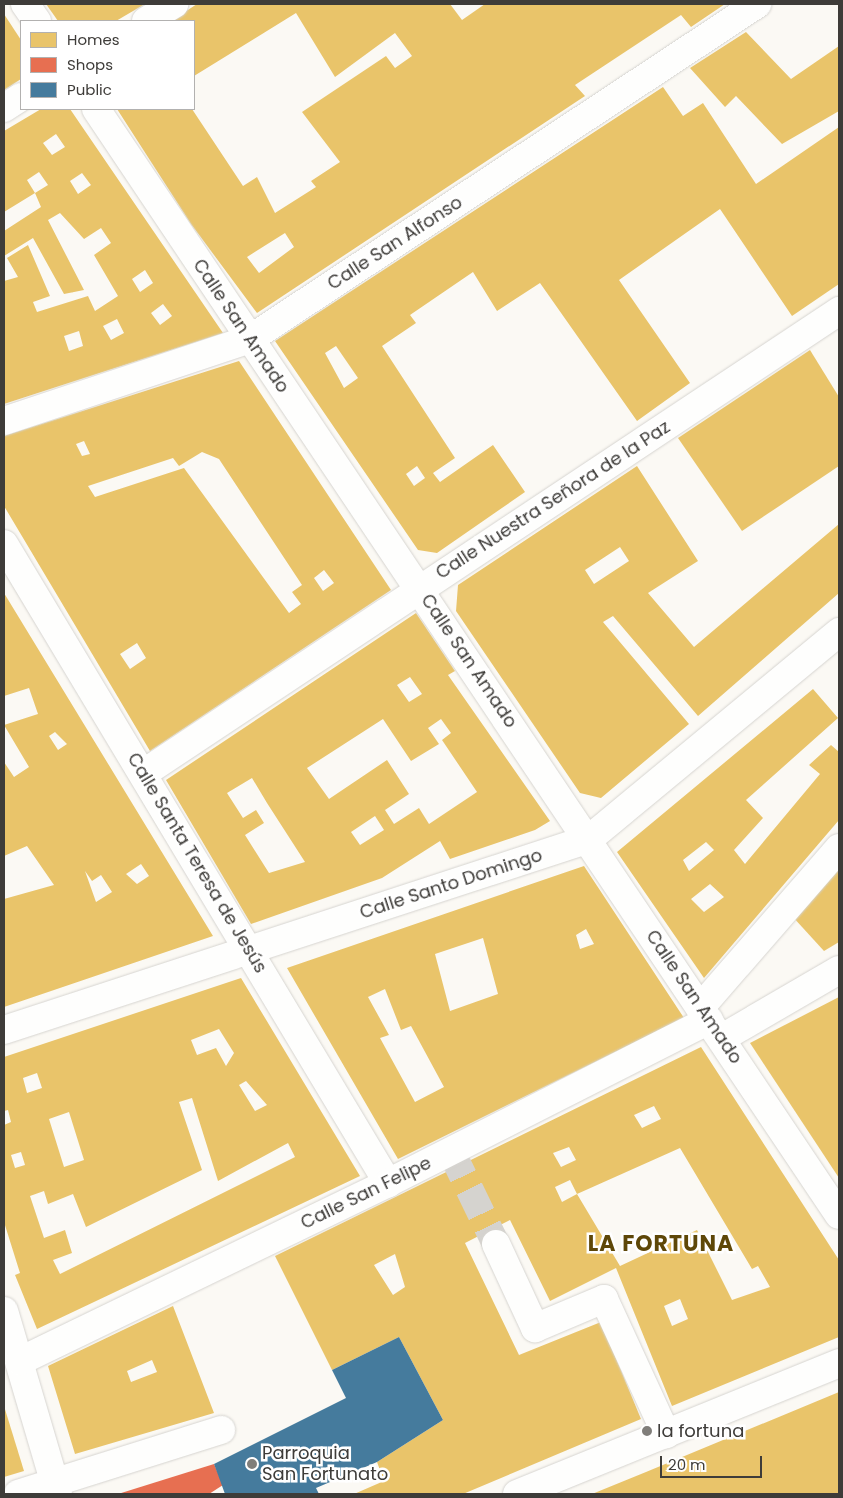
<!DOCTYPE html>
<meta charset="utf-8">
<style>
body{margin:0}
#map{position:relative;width:843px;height:1498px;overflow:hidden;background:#fbf9f4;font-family:Poppins,sans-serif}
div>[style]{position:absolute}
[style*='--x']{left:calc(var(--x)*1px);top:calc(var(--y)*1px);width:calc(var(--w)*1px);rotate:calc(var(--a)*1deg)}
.homes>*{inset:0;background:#e9c46a}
.shops>*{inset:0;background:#e76f51}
.public>*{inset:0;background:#457b9d}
.street-tunnel>*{height:28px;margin-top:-14px;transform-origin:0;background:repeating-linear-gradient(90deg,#d5d3cf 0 28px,transparent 0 42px)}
.roads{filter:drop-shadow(0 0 1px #d6d4d0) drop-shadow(0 0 1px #d6d4d0)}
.street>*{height:28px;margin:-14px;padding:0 14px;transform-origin:14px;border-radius:14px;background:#fefefd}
.dots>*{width:14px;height:14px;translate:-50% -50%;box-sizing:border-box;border:2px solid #fff;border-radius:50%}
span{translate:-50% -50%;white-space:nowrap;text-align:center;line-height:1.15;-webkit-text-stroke:5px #fff;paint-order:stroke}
.street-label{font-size:18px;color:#3e3c39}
.poi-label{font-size:18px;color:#3e3c39}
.left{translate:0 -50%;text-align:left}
.district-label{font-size:22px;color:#5e4708;font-weight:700;letter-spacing:1px}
.frame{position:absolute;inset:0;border:5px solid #3e3c39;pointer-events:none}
.legend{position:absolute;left:20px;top:20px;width:175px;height:90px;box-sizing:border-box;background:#fff;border:1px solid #b2b1b0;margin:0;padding:6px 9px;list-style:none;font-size:15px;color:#3e3c39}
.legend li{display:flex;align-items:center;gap:10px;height:25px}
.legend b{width:25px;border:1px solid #b2b1b0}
.scale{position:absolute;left:660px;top:1456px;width:102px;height:22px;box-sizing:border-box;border:2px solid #3e3c39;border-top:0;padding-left:6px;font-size:15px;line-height:18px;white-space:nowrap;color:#3e3c39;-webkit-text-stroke:4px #fff;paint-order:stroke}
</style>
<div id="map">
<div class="homes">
<div style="clip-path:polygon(46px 4px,145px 4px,116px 21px,58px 21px)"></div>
<div style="clip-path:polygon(evenodd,197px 4px,450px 4px,462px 20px,485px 4px,725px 4px,691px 27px,681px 15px,575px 85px,585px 96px,257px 313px,191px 224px,117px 109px,192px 109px,243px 186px,257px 177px,275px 213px,316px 187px,311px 181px,340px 162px,302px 112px,386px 56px,395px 68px,412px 56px,395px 33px,335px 77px,296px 13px,194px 76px,194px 21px,171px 21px,197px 4px,285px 233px,294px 247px,259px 273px,247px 257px,285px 233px)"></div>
<div style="clip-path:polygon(4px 14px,21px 40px,21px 79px,4px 90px)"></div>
<div style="clip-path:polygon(746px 32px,791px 79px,839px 46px,839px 111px,782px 144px,736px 96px,725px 107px,690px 68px)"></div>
<div style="clip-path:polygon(evenodd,663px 87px,683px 116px,703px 103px,756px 184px,839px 127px,839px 284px,792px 316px,720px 209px,619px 280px,690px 383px,637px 421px,540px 283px,497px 311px,473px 272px,410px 315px,416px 323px,382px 346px,455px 458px,433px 473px,440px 482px,493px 445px,525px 492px,437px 553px,418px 550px,275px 341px,663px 87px,336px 346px,358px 378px,344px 388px,325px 353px,336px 346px,663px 87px,417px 466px,425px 478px,414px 486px,406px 474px,417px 466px)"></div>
<div style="clip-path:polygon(evenodd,41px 109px,70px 109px,223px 333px,4px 404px,4px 281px,18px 277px,7px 258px,28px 245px,50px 296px,33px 302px,37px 312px,88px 296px,95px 311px,118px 296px,94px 255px,111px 243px,101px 228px,84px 239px,60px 213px,48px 220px,84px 290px,64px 294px,33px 238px,4px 256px,4px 231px,41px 207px,35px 193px,4px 212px,4px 131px,41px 109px,56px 134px,65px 147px,52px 155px,43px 143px,56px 134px,41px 109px,39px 172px,48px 185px,35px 193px,27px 180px,39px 172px,41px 109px,82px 173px,91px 185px,78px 194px,70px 181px,82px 173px,41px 109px,145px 270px,153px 283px,140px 292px,132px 279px,145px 270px,41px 109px,163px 304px,172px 316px,160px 325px,151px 313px,163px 304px,41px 109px,117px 319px,124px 333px,111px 340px,103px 326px,117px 319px,41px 109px,79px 331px,83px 346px,69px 351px,64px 336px,79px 331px)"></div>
<div style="clip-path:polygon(810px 350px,839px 397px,839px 466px,742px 531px,678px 438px)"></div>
<div style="clip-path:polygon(evenodd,239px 361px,391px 590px,150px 751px,4px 506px,4px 436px,239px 361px,84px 441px,90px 454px,82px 456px,76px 444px,84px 441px,239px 361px,202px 452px,219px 459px,302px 585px,292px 592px,301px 604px,289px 613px,184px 468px,95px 497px,88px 486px,173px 458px,179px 466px,202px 452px,239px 361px,324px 570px,334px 583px,323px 591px,314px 578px,324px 570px,239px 361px,137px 643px,146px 658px,130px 669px,120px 654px,137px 643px)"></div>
<div style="clip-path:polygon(evenodd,637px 466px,698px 561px,648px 593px,694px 647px,839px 524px,839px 593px,698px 716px,613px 616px,603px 622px,689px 724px,601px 798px,580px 793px,456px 611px,458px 585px,637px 466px,620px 547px,629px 561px,594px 584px,585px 570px,620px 547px)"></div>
<div style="clip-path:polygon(evenodd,4px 593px,213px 936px,4px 1007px,4px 899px,54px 885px,27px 846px,4px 856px,4px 762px,14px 777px,29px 767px,4px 725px,38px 714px,29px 688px,4px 696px,4px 593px,55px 732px,67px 744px,58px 750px,49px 736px,55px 732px,4px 593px,141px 864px,149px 876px,137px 884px,126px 874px,141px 864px,4px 593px,85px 871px,92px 881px,101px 875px,112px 892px,96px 902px,85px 871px)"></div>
<div style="clip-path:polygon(evenodd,416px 613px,455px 671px,448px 675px,550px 821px,535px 830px,450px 859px,440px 841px,382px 878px,251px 924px,166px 780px,416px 613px,410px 677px,422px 694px,409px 702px,397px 685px,410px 677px,416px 613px,383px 719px,411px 761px,439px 744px,428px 728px,441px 719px,451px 733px,442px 740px,477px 792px,429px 824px,419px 808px,394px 824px,385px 810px,409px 794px,387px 760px,329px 799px,307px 768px,383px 719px,416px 613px,252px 778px,267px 803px,305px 862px,269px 873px,245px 835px,264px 823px,256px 810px,243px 818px,227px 793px,252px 778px,416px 613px,375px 816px,384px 830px,360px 845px,351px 832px,375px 816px)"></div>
<div style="clip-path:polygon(evenodd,813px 689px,838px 718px,746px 800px,763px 818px,734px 850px,745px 864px,820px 774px,809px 765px,831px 745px,839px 752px,839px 820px,704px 978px,617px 852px,813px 689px,706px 842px,714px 850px,689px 871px,683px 860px,706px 842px,813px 689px,710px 884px,724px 897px,704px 912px,691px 899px,710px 884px)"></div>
<div style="clip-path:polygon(839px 863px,839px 942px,824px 951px,792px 916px)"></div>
<div style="clip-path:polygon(evenodd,584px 866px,684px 1018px,398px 1159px,287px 968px,584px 866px,586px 929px,594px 944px,580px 949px,576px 935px,586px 929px,584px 866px,483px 938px,498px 994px,450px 1011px,435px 954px,483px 938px,584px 866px,385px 989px,401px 1030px,411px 1026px,444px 1087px,415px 1102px,380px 1038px,389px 1035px,368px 997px,385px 989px)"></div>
<div style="clip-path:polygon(evenodd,241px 978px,360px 1176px,37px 1329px,15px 1275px,20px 1273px,4px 1222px,4px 1125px,11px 1122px,8px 1110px,4px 1111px,4px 1057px,241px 978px,219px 1029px,234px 1053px,226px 1066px,216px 1048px,197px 1055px,191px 1040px,219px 1029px,241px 978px,37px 1073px,42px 1088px,27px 1093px,23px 1078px,37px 1073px,241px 978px,246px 1081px,267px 1105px,255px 1111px,239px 1085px,246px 1081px,241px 978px,192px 1098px,218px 1181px,288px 1143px,295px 1157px,60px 1274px,53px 1260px,72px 1253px,65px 1230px,44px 1238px,30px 1196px,44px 1191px,48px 1204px,73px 1194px,86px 1227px,202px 1170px,179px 1102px,192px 1098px,241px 978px,69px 1112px,84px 1160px,64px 1167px,49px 1119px,69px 1112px,241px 978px,21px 1152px,25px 1165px,15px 1168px,11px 1155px,21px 1152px)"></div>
<div style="clip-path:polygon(839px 997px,839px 1178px,750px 1043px)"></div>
<div style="clip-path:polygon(evenodd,701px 1047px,839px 1260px,839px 1337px,672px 1406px,616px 1268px,550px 1301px,510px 1220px,465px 1243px,519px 1355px,601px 1322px,641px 1419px,463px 1494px,354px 1494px,384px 1481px,377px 1462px,443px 1420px,399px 1337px,332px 1370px,275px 1256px,701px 1047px,654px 1106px,661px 1119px,642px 1128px,634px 1115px,654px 1106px,701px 1047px,569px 1147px,576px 1160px,561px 1167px,553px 1153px,569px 1147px,701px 1047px,680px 1148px,752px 1269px,758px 1266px,770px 1287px,732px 1300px,697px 1230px,620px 1266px,577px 1194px,680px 1148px,701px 1047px,570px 1180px,577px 1194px,562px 1202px,555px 1187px,570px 1180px,701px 1047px,395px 1254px,405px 1287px,393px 1295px,374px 1265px,395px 1254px,701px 1047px,680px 1299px,688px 1319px,672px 1326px,664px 1306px,680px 1299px)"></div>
<div style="clip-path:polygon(evenodd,173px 1306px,214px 1413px,75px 1454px,48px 1366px,173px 1306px,152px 1360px,157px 1372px,131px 1382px,127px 1371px,152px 1360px)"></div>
<div style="clip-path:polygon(839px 1392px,839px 1494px,592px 1494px,646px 1472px)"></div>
<div style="clip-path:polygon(4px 1406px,24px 1471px,4px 1477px)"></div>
</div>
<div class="shops">
<div style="clip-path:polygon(214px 1464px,223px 1485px,209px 1494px,118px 1494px)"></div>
</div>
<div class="public">
<div style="clip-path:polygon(399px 1337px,443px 1420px,377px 1462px,316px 1488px,319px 1494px,225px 1494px,214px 1464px,346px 1398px,332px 1370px)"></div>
</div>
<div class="street-tunnel">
<div style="--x:451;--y:1151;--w:103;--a:64.2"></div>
</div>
<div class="roads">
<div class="street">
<div style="--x:25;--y:4;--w:21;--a:55"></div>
<div style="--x:146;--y:21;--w:33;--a:-31"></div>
<div style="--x:4;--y:108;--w:20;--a:-33"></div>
<div style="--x:96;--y:109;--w:1332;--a:56.11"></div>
<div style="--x:4;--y:421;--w:259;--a:-18.4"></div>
<div style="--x:250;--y:339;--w:608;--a:-33.45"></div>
<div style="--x:4;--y:544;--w:746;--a:59"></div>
<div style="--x:144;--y:773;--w:835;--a:-33.61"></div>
<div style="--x:700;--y:1008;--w:212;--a:-49"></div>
<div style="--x:4;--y:1030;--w:615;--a:-18.08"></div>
<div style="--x:589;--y:839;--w:325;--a:-39.6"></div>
<div style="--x:722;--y:1038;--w:135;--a:-30.2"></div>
<div style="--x:496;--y:1244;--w:93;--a:65.1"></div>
<div style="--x:535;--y:1328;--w:75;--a:-22.8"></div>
<div style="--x:604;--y:1299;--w:149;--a:65.3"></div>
<div style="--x:4;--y:1311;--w:191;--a:73.6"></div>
<div style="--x:20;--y:1361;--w:409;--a:-25.8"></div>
<div style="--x:388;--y:1183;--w:360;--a:-26.9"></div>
<div style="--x:18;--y:1494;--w:213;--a:-17.5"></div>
<div style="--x:517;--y:1494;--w:348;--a:-22.1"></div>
</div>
</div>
<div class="dots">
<div style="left:647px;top:1431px;background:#807e7a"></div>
<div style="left:252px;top:1464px;background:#807e7a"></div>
</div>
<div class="street-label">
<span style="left:395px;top:243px;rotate:-33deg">Calle San Alfonso</span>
<span style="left:241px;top:326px;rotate:56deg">Calle San Amado</span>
<span style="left:553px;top:500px;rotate:-33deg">Calle Nuestra Señora de la Paz</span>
<span style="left:469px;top:661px;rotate:56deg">Calle San Amado</span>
<span style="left:197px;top:863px;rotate:59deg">Calle Santa Teresa de Jesús</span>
<span style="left:451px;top:884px;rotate:-18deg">Calle Santo Domingo</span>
<span style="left:694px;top:997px;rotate:56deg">Calle San Amado</span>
<span style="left:366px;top:1193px;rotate:-26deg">Calle San Felipe</span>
</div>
<div class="poi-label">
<span class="left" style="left:657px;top:1431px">la fortuna</span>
<span class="left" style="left:262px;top:1464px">Parroquia<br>San Fortunato</span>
</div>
<div class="district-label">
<span style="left:661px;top:1244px">LA FORTUNA</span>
</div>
<div class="frame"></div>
<ul class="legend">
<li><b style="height:14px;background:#e9c46a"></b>Homes</li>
<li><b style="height:14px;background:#e76f51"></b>Shops</li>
<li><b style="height:14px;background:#457b9d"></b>Public</li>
</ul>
<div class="scale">20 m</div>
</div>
